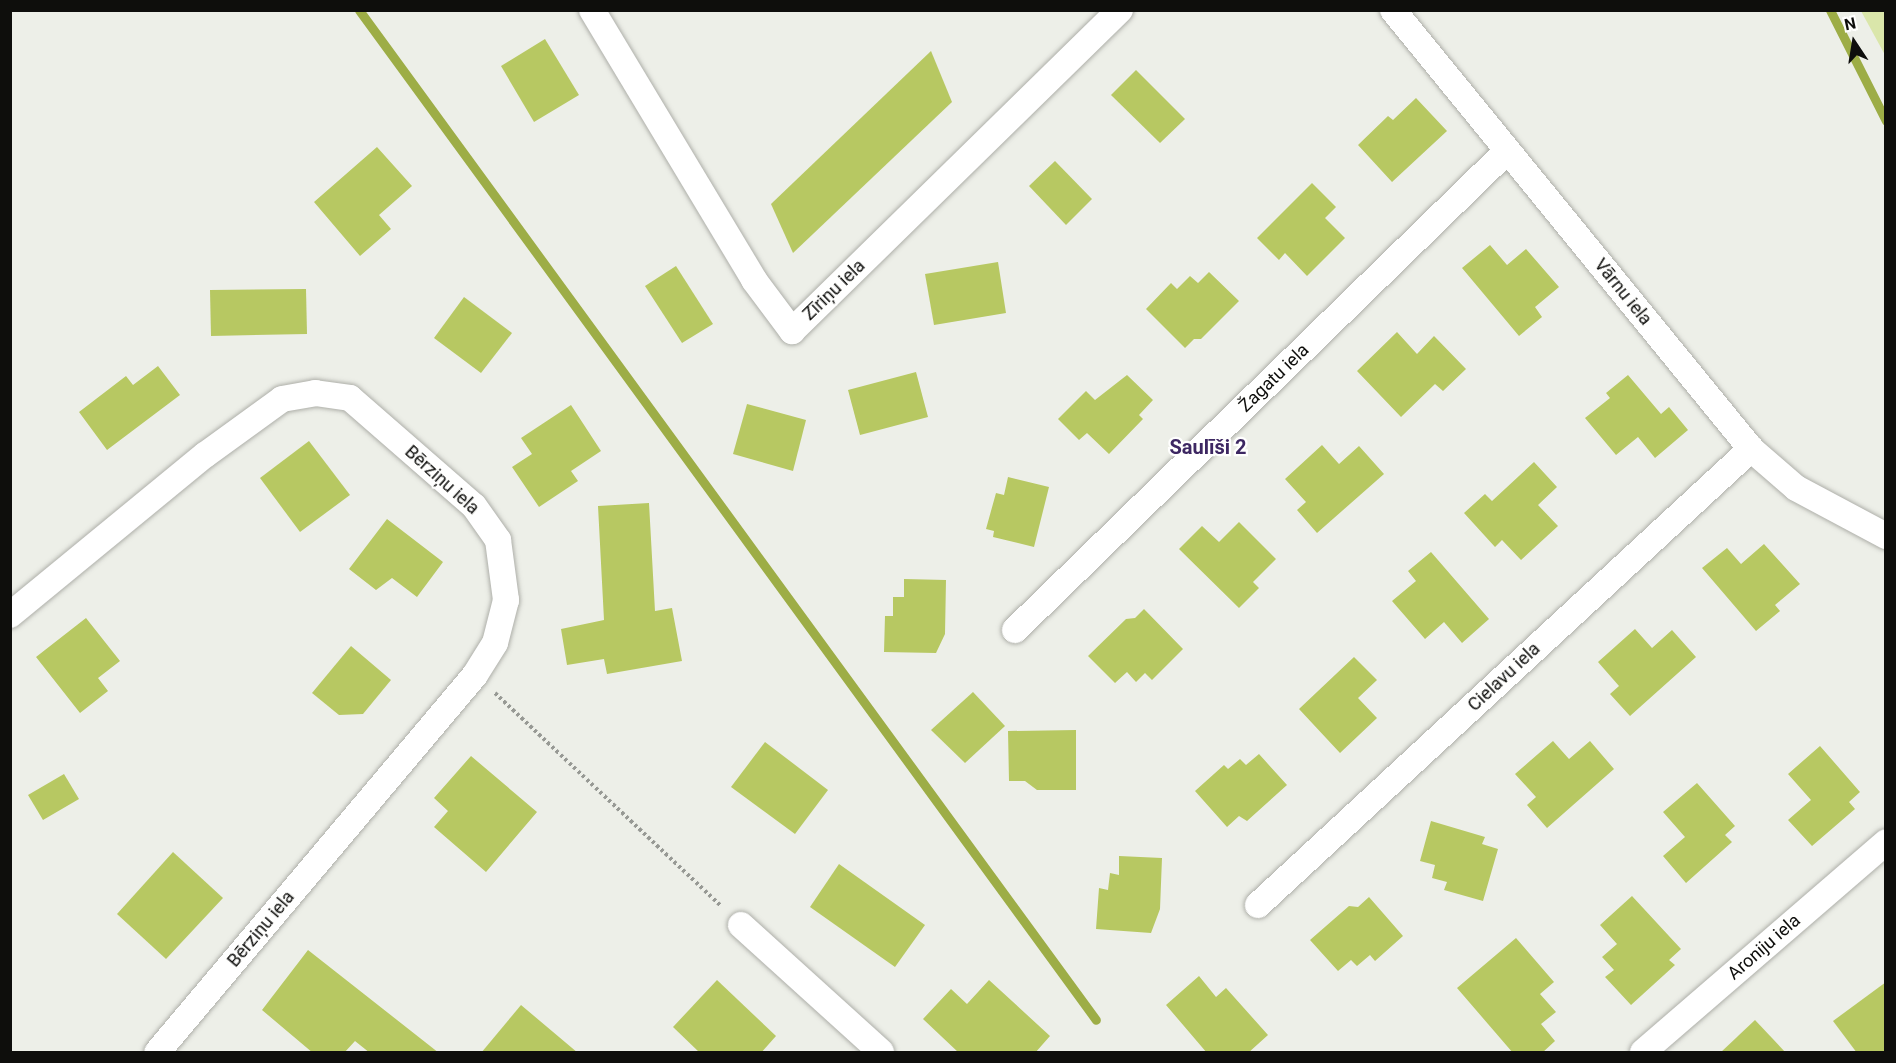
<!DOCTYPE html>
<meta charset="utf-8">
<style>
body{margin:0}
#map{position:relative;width:1896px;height:1063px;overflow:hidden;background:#edefe8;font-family:Roboto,sans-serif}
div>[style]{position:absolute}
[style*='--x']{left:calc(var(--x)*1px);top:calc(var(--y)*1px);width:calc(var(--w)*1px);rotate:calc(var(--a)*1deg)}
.green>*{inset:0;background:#dae6aa}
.stream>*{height:9px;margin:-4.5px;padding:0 4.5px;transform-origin:4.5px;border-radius:4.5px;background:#9dad46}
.building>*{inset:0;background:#b7c862}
.path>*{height:4px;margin-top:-2px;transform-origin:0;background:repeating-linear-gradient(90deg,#979994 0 3px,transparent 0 6px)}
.roads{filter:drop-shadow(0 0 2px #aeafa9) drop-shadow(0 0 2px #aeafa9)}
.street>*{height:26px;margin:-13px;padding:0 13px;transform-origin:13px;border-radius:13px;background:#fff}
span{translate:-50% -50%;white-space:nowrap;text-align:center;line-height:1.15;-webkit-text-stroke:4.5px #fffffe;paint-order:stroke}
.street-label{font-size:18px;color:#0e0e0c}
.neighbourhood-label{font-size:20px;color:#3d2762;font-weight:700}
.frame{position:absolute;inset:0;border:12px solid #0e0e0c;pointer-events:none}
.north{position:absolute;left:1824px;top:12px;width:60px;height:60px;-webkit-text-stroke:4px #fffffe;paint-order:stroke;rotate:348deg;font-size:16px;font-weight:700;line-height:24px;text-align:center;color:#0e0e0c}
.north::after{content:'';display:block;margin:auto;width:21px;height:27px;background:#0e0e0c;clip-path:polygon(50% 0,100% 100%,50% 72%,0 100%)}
</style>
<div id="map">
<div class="green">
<div style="clip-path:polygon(1861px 11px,1885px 11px,1885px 55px)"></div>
</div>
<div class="stream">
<div style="--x:359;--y:10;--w:1250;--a:53.88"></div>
<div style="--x:1830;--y:10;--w:124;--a:63.2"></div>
</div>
<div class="building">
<div style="clip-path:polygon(545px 39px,579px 95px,534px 122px,501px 66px)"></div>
<div style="clip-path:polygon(931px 51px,952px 102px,793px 253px,771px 204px)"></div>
<div style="clip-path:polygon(1136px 70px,1185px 119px,1160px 143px,1111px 95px)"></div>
<div style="clip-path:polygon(1416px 98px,1447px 131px,1392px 182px,1358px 145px,1388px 116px,1393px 120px)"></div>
<div style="clip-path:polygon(377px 147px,412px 186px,379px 215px,391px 229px,360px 256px,314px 202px)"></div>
<div style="clip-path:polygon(1055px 161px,1092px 199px,1066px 225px,1029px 186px)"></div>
<div style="clip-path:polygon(1312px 183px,1336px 207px,1325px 218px,1345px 238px,1307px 276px,1285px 253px,1279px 260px,1257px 238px)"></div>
<div style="clip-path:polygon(1490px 245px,1507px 265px,1526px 249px,1559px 287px,1535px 307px,1542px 317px,1519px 336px,1462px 268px)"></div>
<div style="clip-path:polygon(998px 262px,1006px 313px,934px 325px,925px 274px)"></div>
<div style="clip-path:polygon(676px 266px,713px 324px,682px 343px,645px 286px)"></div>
<div style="clip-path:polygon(1209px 272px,1239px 301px,1201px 339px,1194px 339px,1185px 348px,1146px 309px,1171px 283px,1177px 289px,1190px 276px,1198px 283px)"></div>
<div style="clip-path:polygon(306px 289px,307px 334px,211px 336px,210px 290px)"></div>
<div style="clip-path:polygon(464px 297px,512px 333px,481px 373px,434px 338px)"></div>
<div style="clip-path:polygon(1397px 332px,1417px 354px,1434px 336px,1466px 369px,1443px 391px,1435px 384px,1401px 417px,1357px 371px)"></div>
<div style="clip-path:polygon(158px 366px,180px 395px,107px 450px,79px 412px,126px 376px,133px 385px)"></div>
<div style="clip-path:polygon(916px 372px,928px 417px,860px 435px,848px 390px)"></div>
<div style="clip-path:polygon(1127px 375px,1153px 400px,1139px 415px,1143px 419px,1109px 454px,1087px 433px,1079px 440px,1058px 419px,1086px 391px,1095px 400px)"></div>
<div style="clip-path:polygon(1628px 375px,1661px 414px,1669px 407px,1688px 430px,1655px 458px,1638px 437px,1616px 455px,1585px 418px,1610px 398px,1606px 393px)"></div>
<div style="clip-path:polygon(747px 404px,806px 420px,793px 471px,733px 454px)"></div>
<div style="clip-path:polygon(571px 405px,601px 451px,571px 471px,578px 481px,539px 507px,512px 467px,532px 454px,521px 438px)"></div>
<div style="clip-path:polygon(309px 441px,350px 495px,300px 532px,260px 478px)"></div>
<div style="clip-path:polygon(1322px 445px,1339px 464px,1359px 446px,1384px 474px,1317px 533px,1297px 510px,1306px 502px,1285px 479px)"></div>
<div style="clip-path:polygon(1534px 462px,1557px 487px,1538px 505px,1558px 526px,1521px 560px,1502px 540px,1495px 547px,1464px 513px,1485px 494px,1492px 501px)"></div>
<div style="clip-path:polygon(1008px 477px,1049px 487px,1034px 547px,993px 537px,994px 531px,986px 529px,996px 493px,1004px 495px)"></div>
<div style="clip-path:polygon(649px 503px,655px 611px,672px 608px,682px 661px,607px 674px,604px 659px,567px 665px,561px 629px,604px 620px,598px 506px)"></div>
<div style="clip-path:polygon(387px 519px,443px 562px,417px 597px,392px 578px,376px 590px,349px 569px)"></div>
<div style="clip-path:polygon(1239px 522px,1276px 559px,1253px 582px,1259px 588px,1239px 608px,1179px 549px,1202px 526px,1219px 542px)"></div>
<div style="clip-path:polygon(1764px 544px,1800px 584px,1775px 605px,1780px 611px,1756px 631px,1702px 568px,1727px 548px,1741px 564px)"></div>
<div style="clip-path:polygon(1431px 552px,1489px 619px,1462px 643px,1444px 622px,1425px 639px,1392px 601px,1416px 581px,1408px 571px)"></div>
<div style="clip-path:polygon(904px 579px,946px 580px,945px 634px,936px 653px,884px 652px,885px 616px,893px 616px,893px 597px,904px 597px)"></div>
<div style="clip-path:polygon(1144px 609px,1183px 649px,1152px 680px,1145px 673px,1136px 682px,1127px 672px,1115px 683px,1088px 656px,1126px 619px,1135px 618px)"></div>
<div style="clip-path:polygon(86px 618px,120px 661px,98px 678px,108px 691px,80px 713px,36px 657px)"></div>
<div style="clip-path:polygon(1635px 629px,1652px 648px,1672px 630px,1696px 657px,1630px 716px,1610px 694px,1619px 686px,1598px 662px)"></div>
<div style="clip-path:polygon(351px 646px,391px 680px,363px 714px,339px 715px,312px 693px)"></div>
<div style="clip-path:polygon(1354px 657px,1377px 680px,1358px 698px,1377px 718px,1340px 753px,1299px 709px)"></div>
<div style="clip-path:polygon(973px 692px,1005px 726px,965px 763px,931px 730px)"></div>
<div style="clip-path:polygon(1076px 730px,1076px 790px,1037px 790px,1025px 781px,1009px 781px,1008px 731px)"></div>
<div style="clip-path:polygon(1553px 741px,1569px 759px,1590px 741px,1614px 769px,1547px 828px,1527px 805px,1536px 797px,1515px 774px)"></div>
<div style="clip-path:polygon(765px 742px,828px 790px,795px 834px,731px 787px)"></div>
<div style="clip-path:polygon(1820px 746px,1860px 792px,1849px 802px,1855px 809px,1812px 846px,1788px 820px,1811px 800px,1788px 774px)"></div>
<div style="clip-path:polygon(1259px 754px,1287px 785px,1247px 821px,1239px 816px,1227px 827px,1195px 791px,1224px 765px,1228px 769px,1240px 759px,1246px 765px)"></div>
<div style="clip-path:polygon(471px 756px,537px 812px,486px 872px,434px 827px,448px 811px,434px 798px)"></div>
<div style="clip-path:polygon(64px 774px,79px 799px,43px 820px,28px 795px)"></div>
<div style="clip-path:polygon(1697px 783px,1735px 826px,1725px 835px,1732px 842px,1686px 883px,1663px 856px,1685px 837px,1663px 812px)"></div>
<div style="clip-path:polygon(1431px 821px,1485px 837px,1482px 844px,1498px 849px,1483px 901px,1444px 890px,1447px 882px,1432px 878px,1435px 865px,1420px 861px)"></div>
<div style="clip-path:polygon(173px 852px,223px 898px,166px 959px,117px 914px)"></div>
<div style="clip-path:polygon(1119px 856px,1162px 858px,1160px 909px,1151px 933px,1096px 929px,1099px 888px,1108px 890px,1110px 873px,1119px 875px)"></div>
<div style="clip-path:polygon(839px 864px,925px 925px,895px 967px,810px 907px)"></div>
<div style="clip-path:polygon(1632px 896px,1681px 949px,1669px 960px,1675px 965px,1631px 1005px,1605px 977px,1614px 970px,1602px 957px,1617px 944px,1600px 925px)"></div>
<div style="clip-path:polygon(1369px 897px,1403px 936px,1375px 961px,1370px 955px,1357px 966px,1351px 960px,1338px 971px,1310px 940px,1349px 906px,1358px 907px)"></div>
<div style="clip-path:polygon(1516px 938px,1554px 982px,1540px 994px,1556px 1012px,1541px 1024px,1555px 1041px,1542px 1053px,1513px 1053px,1457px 988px)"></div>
<div style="clip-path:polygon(308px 950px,439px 1053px,370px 1053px,355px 1041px,344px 1053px,313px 1053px,262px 1010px)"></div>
<div style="clip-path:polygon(1199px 976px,1216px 997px,1226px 988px,1268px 1035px,1248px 1053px,1207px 1053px,1166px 1005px)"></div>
<div style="clip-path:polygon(717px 980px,776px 1036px,761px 1053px,700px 1053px,673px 1027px)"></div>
<div style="clip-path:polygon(989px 980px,1050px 1036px,1035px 1053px,959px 1053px,923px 1019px,951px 989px,967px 1004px)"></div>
<div style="clip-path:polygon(1886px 982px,1886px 1053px,1857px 1053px,1833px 1021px)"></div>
<div style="clip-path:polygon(521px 1005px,578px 1053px,481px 1053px)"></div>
<div style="clip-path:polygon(1755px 1020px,1786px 1053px,1720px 1053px)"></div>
</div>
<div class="path">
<div style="--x:495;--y:693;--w:311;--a:43.3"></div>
</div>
<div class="roads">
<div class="street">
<div style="--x:592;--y:10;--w:315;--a:59"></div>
<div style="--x:754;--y:280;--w:64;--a:53.3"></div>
<div style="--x:792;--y:331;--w:459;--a:-44.4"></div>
<div style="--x:1393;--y:10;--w:566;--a:50.8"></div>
<div style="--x:1751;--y:449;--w:60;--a:40.9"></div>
<div style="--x:1796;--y:488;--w:102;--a:28.1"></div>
<div style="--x:10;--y:615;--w:252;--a:-39.4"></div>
<div style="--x:205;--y:455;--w:95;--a:-36"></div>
<div style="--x:282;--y:399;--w:34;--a:-10"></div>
<div style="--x:315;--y:393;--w:35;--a:8"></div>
<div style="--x:350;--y:398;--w:164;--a:41.1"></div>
<div style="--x:474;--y:506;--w:42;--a:54.8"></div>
<div style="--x:498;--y:540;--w:61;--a:82.4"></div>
<div style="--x:506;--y:600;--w:44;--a:104.3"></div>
<div style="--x:495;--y:643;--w:38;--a:122"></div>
<div style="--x:475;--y:675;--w:493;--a:130.1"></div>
<div style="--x:1015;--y:630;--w:687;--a:-44.23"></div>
<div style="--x:1258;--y:905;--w:672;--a:-42.77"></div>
<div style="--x:741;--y:925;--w:189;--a:42.2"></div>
<div style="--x:1643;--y:1052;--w:321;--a:-40.8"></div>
</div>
</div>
<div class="street-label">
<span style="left:834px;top:290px;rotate:-44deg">Zīriņu iela</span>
<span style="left:1623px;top:292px;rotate:51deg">Vārnu iela</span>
<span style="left:1274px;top:378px;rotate:-44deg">Žagatu iela</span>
<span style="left:442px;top:480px;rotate:42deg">Bērziņu iela</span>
<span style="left:1504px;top:677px;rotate:-43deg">Cielavu iela</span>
<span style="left:261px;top:929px;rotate:-50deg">Bērziņu iela</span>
<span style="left:1764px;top:947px;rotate:-41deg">Aroniju iela</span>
</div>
<div class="neighbourhood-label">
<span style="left:1208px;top:447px">Saulīši 2</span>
</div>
<div class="frame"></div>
<div class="north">N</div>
</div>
